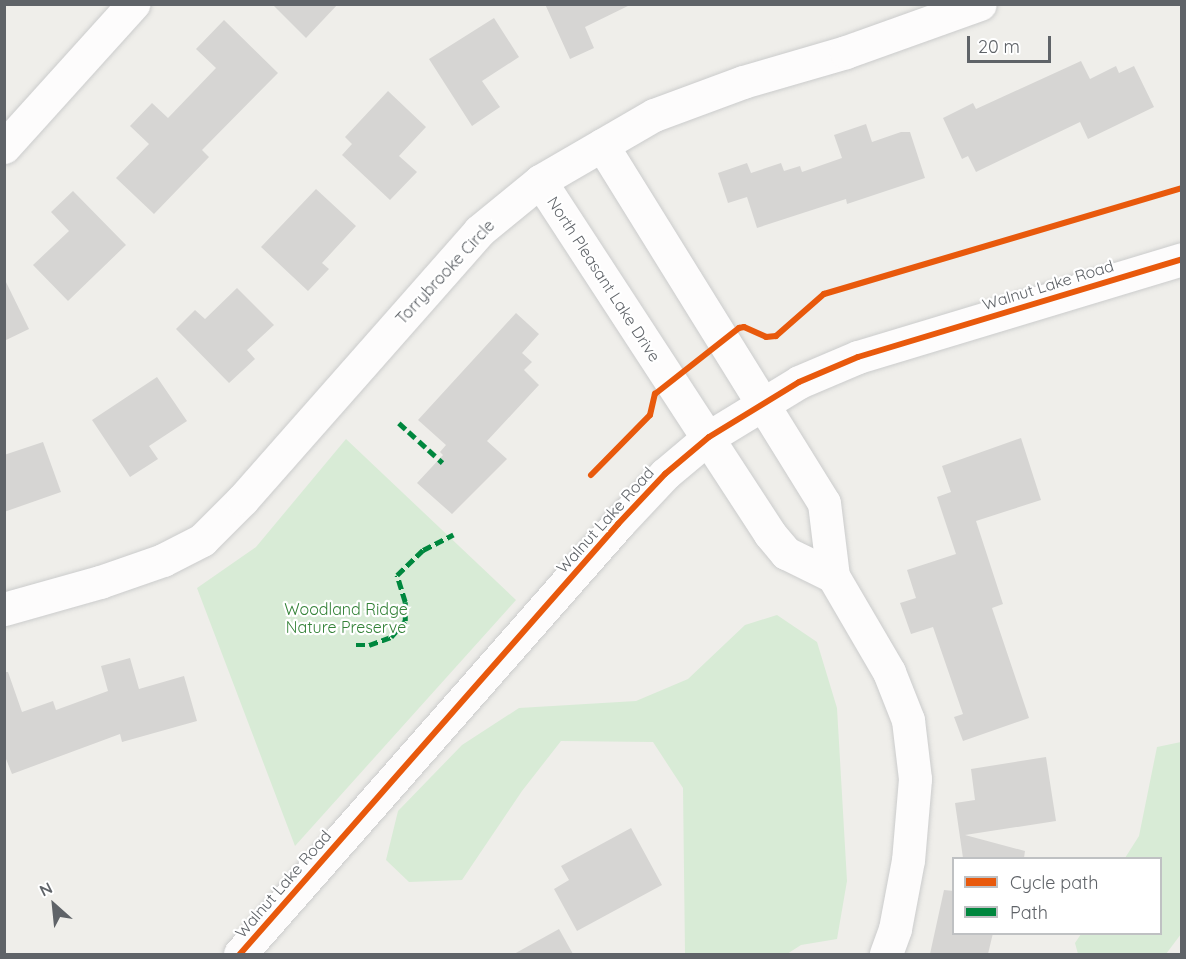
<!DOCTYPE html>
<style>
body{margin:0}
#map{position:relative;width:1186px;height:959px;overflow:hidden;background:#efeeea;font-family:Quicksand,sans-serif}
div>[style]{position:absolute}
[style*='--x']{left:calc(var(--x)*1px);top:calc(var(--y)*1px);width:calc(var(--w)*1px);rotate:calc(var(--a)*1deg)}
.green>*{inset:0;background:#d8ebd6}
.building>*{inset:0;background:#d6d5d3}
.roads{filter:drop-shadow(0 0 2px #cbcccc) drop-shadow(0 0 2px #cbcccc)}
.minor>*{height:33px;margin:-16.5px;padding:0 16.5px;transform-origin:16.5px;border-radius:16.5px;background:#fdfcfc}
.quiet>*{height:4.5px;margin-top:-2.25px;transform-origin:0;background:repeating-linear-gradient(90deg,#00873e 0 9px,transparent 0 13.5px)}
.cycleway>*{height:6px;margin:-3px;padding:0 3px;transform-origin:3px;border-radius:3px;background:#e8590c}
span{translate:-50% -50%;white-space:nowrap;text-align:center;line-height:1.15;-webkit-text-stroke:4.5px #fff;paint-order:stroke}
.street-label{font-size:16px;color:#5f6368}
.park-label{font-size:16px;color:#348238}
.frame{position:absolute;inset:0;border:6px solid #5f6368;pointer-events:none}
.legend{position:absolute;left:952px;top:857px;width:210px;height:78px;box-sizing:border-box;background:#fff;border:2px solid #bfc1c3;margin:0;padding:8px 10px;list-style:none;font-size:18px;color:#5f6368}
.legend li{display:flex;align-items:center;gap:12px;height:30px}
.legend b{width:30px;border:2px solid #bfc1c3}
.north{position:absolute;left:24px;top:875px;width:60px;height:60px;-webkit-text-stroke:4px #fff;paint-order:stroke;rotate:333deg;font-size:16px;font-weight:700;line-height:24px;text-align:center;color:#5f6368}
.north::after{content:'';display:block;margin:auto;width:21px;height:27px;background:#5f6368;clip-path:polygon(50% 0,100% 100%,50% 72%,0 100%)}
.scale{position:absolute;left:967px;top:36px;width:84px;height:27px;box-sizing:border-box;border:3px solid #5f6368;border-top:0;padding-left:8px;font-size:18px;line-height:21px;white-space:nowrap;color:#5f6368;-webkit-text-stroke:4px #fff;paint-order:stroke}
</style>
<div id="map">
<div class="green">
<div style="clip-path:polygon(346px 439px,516px 600px,295px 846px,197px 588px,256px 547px)"></div>
<div style="clip-path:polygon(777px 615px,817px 642px,837px 708px,847px 881px,837px 939px,801px 945px,787px 954px,685px 954px,683px 788px,653px 742px,561px 741px,522px 791px,462px 880px,409px 882px,386px 860px,398px 811px,462px 745px,519px 708px,636px 701px,688px 679px,745px 625px)"></div>
<div style="clip-path:polygon(1181px 742px,1181px 934px,1166px 954px,1078px 954px,1075px 943px,1081px 934px,1160px 934px,1160px 858px,1125px 858px,1139px 836px,1157px 747px)"></div>
</div>
<div class="building">
<div style="clip-path:polygon(272px 4px,338px 4px,306px 38px)"></div>
<div style="clip-path:polygon(545px 4px,632px 4px,585px 27px,594px 48px,570px 59px)"></div>
<div style="clip-path:polygon(494px 18px,519px 57px,482px 81px,500px 107px,472px 126px,429px 59px)"></div>
<div style="clip-path:polygon(224px 20px,278px 73px,202px 150px,209px 157px,154px 214px,116px 178px,149px 144px,130px 126px,152px 103px,168px 118px,216px 68px,196px 49px)"></div>
<div style="clip-path:polygon(1081px 61px,1090px 79px,1116px 66px,1119px 73px,1134px 66px,1154px 107px,1088px 139px,1080px 122px,976px 172px,968px 156px,962px 159px,943px 118px,973px 103px,976px 109px)"></div>
<div style="clip-path:polygon(388px 91px,426px 127px,399px 156px,417px 172px,390px 200px,342px 155px,352px 144px,345px 137px)"></div>
<div style="clip-path:polygon(866px 124px,872px 142px,901px 132px,910px 132px,925px 178px,847px 204px,846px 199px,757px 228px,747px 197px,728px 203px,718px 173px,747px 163px,751px 173px,781px 163px,784px 171px,800px 166px,802px 172px,842px 158px,834px 135px)"></div>
<div style="clip-path:polygon(316px 189px,356px 226px,322px 263px,329px 269px,308px 291px,261px 247px)"></div>
<div style="clip-path:polygon(73px 191px,126px 245px,68px 301px,33px 265px,69px 231px,51px 212px)"></div>
<div style="clip-path:polygon(4px 278px,29px 329px,4px 341px)"></div>
<div style="clip-path:polygon(237px 288px,274px 325px,247px 350px,255px 359px,229px 383px,176px 329px,195px 310px,205px 319px)"></div>
<div style="clip-path:polygon(516px 313px,539px 334px,522px 353px,532px 362px,524px 370px,539px 385px,487px 441px,507px 459px,452px 514px,417px 483px,443px 455px,440px 452px,446px 445px,418px 420px)"></div>
<div style="clip-path:polygon(157px 377px,187px 421px,149px 446px,158px 459px,130px 477px,92px 420px)"></div>
<div style="clip-path:polygon(1021px 438px,1041px 500px,976px 521px,1003px 604px,992px 608px,1029px 718px,963px 741px,954px 717px,963px 714px,933px 627px,911px 634px,900px 603px,916px 598px,907px 570px,956px 554px,937px 497px,951px 492px,942px 466px)"></div>
<div style="clip-path:polygon(43px 442px,61px 492px,4px 512px,4px 455px)"></div>
<div style="clip-path:polygon(130px 658px,139px 689px,184px 676px,197px 721px,122px 742px,120px 734px,12px 774px,4px 754px,4px 672px,8px 672px,22px 712px,53px 701px,56px 710px,108px 691px,101px 666px)"></div>
<div style="clip-path:polygon(1046px 757px,1056px 821px,965px 835px,1025px 851px,1024px 858px,963px 858px,955px 803px,975px 800px,971px 769px)"></div>
<div style="clip-path:polygon(631px 828px,662px 885px,577px 931px,554px 889px,569px 880px,561px 866px)"></div>
<div style="clip-path:polygon(944px 890px,954px 891px,954px 933px,993px 933px,988px 954px,930px 954px)"></div>
<div style="clip-path:polygon(559px 929px,573px 954px,514px 954px)"></div>
</div>
<div class="roads">
<div class="minor">
<div style="--x:602;--y:145;--w:421;--a:58.2"></div>
<div style="--x:824;--y:503;--w:74;--a:83"></div>
<div style="--x:833;--y:576;--w:111;--a:59.7"></div>
<div style="--x:889;--y:672;--w:52;--a:68.4"></div>
<div style="--x:908;--y:720;--w:59;--a:83.2"></div>
<div style="--x:915;--y:779;--w:81;--a:94.9"></div>
<div style="--x:908;--y:860;--w:70;--a:100.7"></div>
<div style="--x:895;--y:929;--w:27;--a:110"></div>
<div style="--x:4;--y:147;--w:193;--a:-47.9"></div>
<div style="--x:540;--y:181;--w:421;--a:56.9"></div>
<div style="--x:770;--y:534;--w:25;--a:50"></div>
<div style="--x:786;--y:553;--w:52;--a:26.1"></div>
<div style="--x:4;--y:609;--w:100;--a:-15.7"></div>
<div style="--x:100;--y:582;--w:67;--a:-19.2"></div>
<div style="--x:163;--y:560;--w:44;--a:-27.1"></div>
<div style="--x:202;--y:540;--w:58;--a:-45"></div>
<div style="--x:243;--y:499;--w:357;--a:-48.6"></div>
<div style="--x:479;--y:231;--w:79;--a:-39.3"></div>
<div style="--x:540;--y:181;--w:132;--a:-30.1"></div>
<div style="--x:654;--y:115;--w:95;--a:-20.3"></div>
<div style="--x:743;--y:82;--w:107;--a:-16.2"></div>
<div style="--x:846;--y:52;--w:142;--a:-19.7"></div>
<div style="--x:240;--y:954;--w:573;--a:-48.68"></div>
<div style="--x:618;--y:524;--w:69;--a:-46.8"></div>
<div style="--x:665;--y:474;--w:57;--a:-40.1"></div>
<div style="--x:709;--y:437;--w:105;--a:-31.4"></div>
<div style="--x:799;--y:382;--w:64;--a:-23"></div>
<div style="--x:858;--y:357;--w:338;--a:-16.8"></div>
</div>
</div>
<div class="quiet">
<div style="--x:399;--y:423;--w:59;--a:42.3"></div>
<div style="--x:356;--y:645;--w:13;--a:0"></div>
<div style="--x:369;--y:645;--w:23;--a:-20"></div>
<div style="--x:391;--y:637;--w:21;--a:-49"></div>
<div style="--x:405;--y:621;--w:19;--a:-90"></div>
<div style="--x:405;--y:602;--w:28;--a:-107"></div>
<div style="--x:397;--y:575;--w:36;--a:-44"></div>
<div style="--x:423;--y:550;--w:34;--a:-27"></div>
</div>
<div class="cycleway">
<div style="--x:591;--y:475;--w:84;--a:-45.5"></div>
<div style="--x:650;--y:415;--w:22;--a:-77"></div>
<div style="--x:655;--y:394;--w:107;--a:-38.2"></div>
<div style="--x:739;--y:328;--w:5;--a:-11"></div>
<div style="--x:744;--y:327;--w:24;--a:24"></div>
<div style="--x:766;--y:337;--w:10;--a:-6"></div>
<div style="--x:776;--y:336;--w:64;--a:-41.2"></div>
<div style="--x:824;--y:294;--w:373;--a:-16.5"></div>
<div style="--x:240;--y:954;--w:573;--a:-48.68"></div>
<div style="--x:618;--y:524;--w:69;--a:-46.8"></div>
<div style="--x:665;--y:474;--w:57;--a:-40.1"></div>
<div style="--x:709;--y:437;--w:105;--a:-31.4"></div>
<div style="--x:799;--y:382;--w:64;--a:-23"></div>
<div style="--x:858;--y:357;--w:338;--a:-16.8"></div>
</div>
<div class="street-label">
<span style="left:445px;top:272px;rotate:-47deg">Torrybrooke Circle</span>
<span style="left:604px;top:279px;rotate:57deg">North Pleasant Lake Drive</span>
<span style="left:1048px;top:285px;rotate:-17deg">Walnut Lake Road</span>
<span style="left:605px;top:520px;rotate:-48deg">Walnut Lake Road</span>
<span style="left:283px;top:884px;rotate:-49deg">Walnut Lake Road</span>
</div>
<div class="park-label">
<span style="left:346px;top:618px">Woodland Ridge<br>Nature Preserve</span>
</div>
<div class="frame"></div>
<ul class="legend">
<li><b style="height:8px;background:#e8590c"></b>Cycle path</li>
<li><b style="height:8px;background:#00873e"></b>Path</li>
</ul>
<div class="north">N</div>
<div class="scale">20 m</div>
</div>
